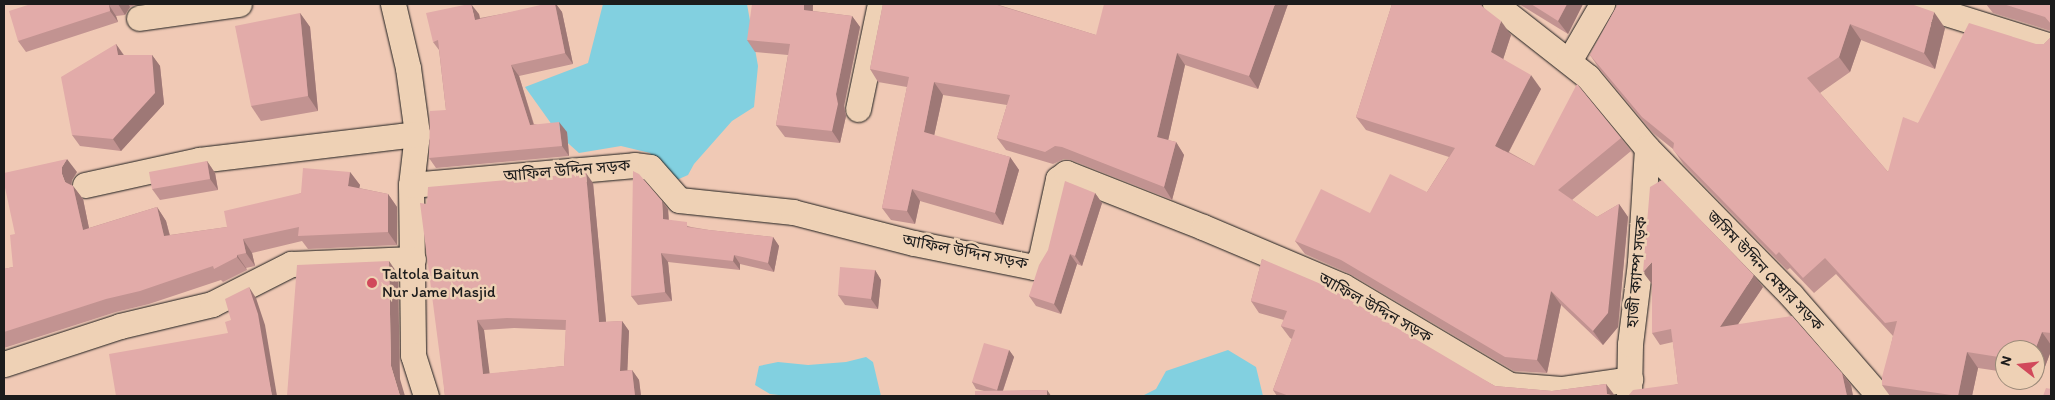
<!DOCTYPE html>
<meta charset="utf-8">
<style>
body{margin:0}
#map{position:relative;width:2055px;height:400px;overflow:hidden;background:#f0c9b5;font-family:Itim,"Noto Sans Bengali",sans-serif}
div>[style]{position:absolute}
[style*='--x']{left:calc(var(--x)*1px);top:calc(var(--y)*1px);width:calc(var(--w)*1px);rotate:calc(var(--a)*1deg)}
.water>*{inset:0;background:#82d0e0}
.roads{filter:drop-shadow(0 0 1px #1c1c1c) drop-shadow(0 0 1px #1c1c1c)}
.minor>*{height:25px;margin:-12.5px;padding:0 12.5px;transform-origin:12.5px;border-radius:12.5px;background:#eed1b5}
.wall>*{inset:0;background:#c29391}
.shaded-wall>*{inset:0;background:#9e7876}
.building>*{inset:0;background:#e2aba9}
.dots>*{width:14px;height:14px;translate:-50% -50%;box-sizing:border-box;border:2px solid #eed1b5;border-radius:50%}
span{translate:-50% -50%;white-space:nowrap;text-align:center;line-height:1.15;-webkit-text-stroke:5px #eed1b5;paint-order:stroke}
.street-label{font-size:16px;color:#1c1c1c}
.poi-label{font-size:16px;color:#1c1c1c}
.left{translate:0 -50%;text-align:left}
.frame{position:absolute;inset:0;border:5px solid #1c1c1c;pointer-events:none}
.north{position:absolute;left:1995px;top:340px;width:50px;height:50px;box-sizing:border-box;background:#eed1b5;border:1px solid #9a8978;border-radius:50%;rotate:286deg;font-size:14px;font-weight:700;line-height:20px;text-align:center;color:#1c1c1c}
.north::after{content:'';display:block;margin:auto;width:18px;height:22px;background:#d1495b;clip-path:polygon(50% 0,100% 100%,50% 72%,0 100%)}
</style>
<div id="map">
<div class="water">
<div style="clip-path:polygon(603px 4px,747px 4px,758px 66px,754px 107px,732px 121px,694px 164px,688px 175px,672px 182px,660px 176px,650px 153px,621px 146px,579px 153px,560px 136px,525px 87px,588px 63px)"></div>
<div style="clip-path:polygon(1228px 350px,1256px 367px,1263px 396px,1142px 396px,1156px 389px,1166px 371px)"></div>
<div style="clip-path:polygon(866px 357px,873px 362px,881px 396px,787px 396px,770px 394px,755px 385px,759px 366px,778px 362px,808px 365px,846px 362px)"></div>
</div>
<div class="roads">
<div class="minor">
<div style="--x:393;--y:4;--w:66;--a:76.8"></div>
<div style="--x:408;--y:68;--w:67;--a:82.2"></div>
<div style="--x:417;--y:134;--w:51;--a:96.7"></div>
<div style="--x:411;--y:185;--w:170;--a:89.3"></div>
<div style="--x:413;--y:355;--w:43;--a:72.4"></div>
<div style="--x:1495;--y:4;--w:118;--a:38.1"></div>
<div style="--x:1588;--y:77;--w:92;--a:50.3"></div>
<div style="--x:1647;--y:148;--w:206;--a:45.6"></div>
<div style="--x:1791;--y:295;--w:134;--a:48.9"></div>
<div style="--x:1917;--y:4;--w:140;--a:17.4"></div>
<div style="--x:139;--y:18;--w:101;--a:-8"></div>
<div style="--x:1569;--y:61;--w:66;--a:-59.9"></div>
<div style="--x:858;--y:109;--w:107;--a:-78.2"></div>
<div style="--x:85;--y:185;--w:117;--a:-12.4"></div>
<div style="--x:199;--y:160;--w:220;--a:-6.8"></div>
<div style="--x:411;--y:185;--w:224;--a:-5.1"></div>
<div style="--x:634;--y:165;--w:16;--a:7"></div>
<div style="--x:650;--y:167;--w:44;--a:48.7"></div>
<div style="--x:679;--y:200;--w:115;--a:6"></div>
<div style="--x:793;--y:212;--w:125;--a:14.4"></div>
<div style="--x:914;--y:243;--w:122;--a:11.3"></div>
<div style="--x:1034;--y:267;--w:12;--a:-55"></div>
<div style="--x:1041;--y:257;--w:80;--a:-77.7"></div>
<div style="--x:1058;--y:179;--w:10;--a:-37"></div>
<div style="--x:1066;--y:173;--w:147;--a:21.5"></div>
<div style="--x:1203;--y:227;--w:152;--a:22.9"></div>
<div style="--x:1343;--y:286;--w:194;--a:30.7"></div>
<div style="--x:1510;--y:385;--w:51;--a:4.5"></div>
<div style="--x:1561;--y:389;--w:70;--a:-8.2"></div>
<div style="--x:4;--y:364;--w:122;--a:-18.1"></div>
<div style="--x:120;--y:326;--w:95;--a:-13.4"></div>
<div style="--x:212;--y:304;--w:89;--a:-26.9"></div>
<div style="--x:291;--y:264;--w:122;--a:-2.3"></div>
<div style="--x:1629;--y:396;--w:52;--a:-88.9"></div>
<div style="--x:1630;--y:344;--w:83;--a:-83"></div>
<div style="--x:1640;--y:262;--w:114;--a:-86.5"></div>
</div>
</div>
<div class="wall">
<div style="clip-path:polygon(31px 4px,138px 4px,130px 7px,125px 15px,116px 16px,118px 22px,26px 52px,18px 41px)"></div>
<div style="clip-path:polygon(556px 4px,562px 12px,573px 64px,519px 76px,534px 124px,567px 132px,569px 156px,436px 168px,429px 158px,446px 110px,439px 50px,433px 42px,479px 14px,480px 18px)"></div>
<div style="clip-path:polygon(813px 4px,813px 11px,852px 16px,860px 27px,844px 106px,846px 116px,840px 143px,785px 137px,776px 125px,788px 55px,755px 52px,747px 40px)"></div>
<div style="clip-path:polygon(883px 4px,998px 4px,999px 5px,1096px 35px,1288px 4px,1258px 89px,1185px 65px,1168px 140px,1176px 142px,1184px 155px,1172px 200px,1071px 160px,1064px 159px,1053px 164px,1006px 150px,997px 138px,1007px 105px,943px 95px,934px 136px,1010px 157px,1019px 170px,1003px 225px,920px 201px,915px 224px,891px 220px,882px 208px,907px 87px,878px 82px,870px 69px)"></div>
<div style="clip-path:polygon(1392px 4px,1481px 4px,1481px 5px,1511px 35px,1503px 59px,1541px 89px,1509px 152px,1534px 166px,1621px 138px,1631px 151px,1572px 200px,1597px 217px,1619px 204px,1628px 217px,1618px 327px,1603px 345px,1561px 305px,1547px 373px,1514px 371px,1350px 274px,1305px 254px,1295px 241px,1427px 192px,1449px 157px,1366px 130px,1356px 117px)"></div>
<div style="clip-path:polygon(1519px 4px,1583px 4px,1568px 34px)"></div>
<div style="clip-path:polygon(1618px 4px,1945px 28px,1935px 69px,1861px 40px,1850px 72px,1820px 93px,1888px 172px,1918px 123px,2036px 44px,2044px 44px,2051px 37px,2051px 351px,2041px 377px,2035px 376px,2035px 350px,2005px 350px,2005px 372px,1978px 368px,1972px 396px,1890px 396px,1882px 385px,1893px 336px,1836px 274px,1814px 293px,1790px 268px,1787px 270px,1684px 165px,1673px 149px,1653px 133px,1601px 71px,1590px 55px)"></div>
<div style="clip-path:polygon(1986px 4px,2051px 4px,2051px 31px,1993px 13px)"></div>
<div style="clip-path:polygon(300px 13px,310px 27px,318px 111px,261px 121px,251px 106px)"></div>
<div style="clip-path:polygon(116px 44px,124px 55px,152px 55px,160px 66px,164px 104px,121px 151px,80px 146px,72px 135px)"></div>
<div style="clip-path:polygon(207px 161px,215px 173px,218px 190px,160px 200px,152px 189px)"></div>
<div style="clip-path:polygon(77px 172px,72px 180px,71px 184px,73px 186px,83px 199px,89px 228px,157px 207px,166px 221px,170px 235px,227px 227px,301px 193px,350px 172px,360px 185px,359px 188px,388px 194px,397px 207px,397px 245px,308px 249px,302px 241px,252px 253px,255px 266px,246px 268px,247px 270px,223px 282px,221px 280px,149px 304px,116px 312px,4px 348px,4px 269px,13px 267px,15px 234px)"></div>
<div style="clip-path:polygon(evenodd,593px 183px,606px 322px,622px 321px,629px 331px,627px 370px,632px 370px,639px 380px,641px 396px,445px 396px,427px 204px,593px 183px,514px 328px,566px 330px,564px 366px,489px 374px,484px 330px,514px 328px)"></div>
<div style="clip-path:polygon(1095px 193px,1102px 203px,1082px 266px,1077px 264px,1061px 314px,1036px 306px,1029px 296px)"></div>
<div style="clip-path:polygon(668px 209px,669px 220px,691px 227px,709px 230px,773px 237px,779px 246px,774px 272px,740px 264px,740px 270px,668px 262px,672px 301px,638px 305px,631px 296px)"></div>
<div style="clip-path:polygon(1262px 259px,1495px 386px,1552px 391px,1606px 384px,1615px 396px,1277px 396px,1273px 390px,1292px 339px,1290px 338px,1281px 326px,1284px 320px,1259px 313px,1251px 301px)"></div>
<div style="clip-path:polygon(875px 270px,881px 280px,878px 309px,845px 305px,838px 295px)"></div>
<div style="clip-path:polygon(1643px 272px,1763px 287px,1738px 324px,1842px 373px,1851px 385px,1853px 396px,1628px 396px,1678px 384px,1673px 342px,1660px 345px,1652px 333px,1652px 284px)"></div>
<div style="clip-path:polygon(1009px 350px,1014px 357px,1003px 391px,1047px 390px,1051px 396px,975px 396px,984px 391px,976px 389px,972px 382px)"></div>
</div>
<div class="shaded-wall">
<div style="clip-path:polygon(118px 4px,128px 4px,130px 7px,125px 15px)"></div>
<div style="clip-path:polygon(471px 4px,479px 14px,482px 30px,475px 20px)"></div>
<div style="clip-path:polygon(555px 4px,556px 4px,562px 12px,573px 64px,565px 53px)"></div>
<div style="clip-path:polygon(804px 4px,813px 4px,812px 22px,804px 10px)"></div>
<div style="clip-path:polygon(1275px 4px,1288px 4px,1258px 89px,1249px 76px)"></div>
<div style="clip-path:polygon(1567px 4px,1583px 4px,1568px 34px,1558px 21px)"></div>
<div style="clip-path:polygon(109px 5px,116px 16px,118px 22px,110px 11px)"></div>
<div style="clip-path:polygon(1934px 12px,1945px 28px,1935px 69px,1924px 53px)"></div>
<div style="clip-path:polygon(300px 13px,310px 27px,318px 111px,308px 96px)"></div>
<div style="clip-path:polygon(852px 16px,860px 27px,844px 106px,846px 116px,840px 143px,832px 131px,836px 94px)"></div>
<div style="clip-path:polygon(1501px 21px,1511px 35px,1501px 66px,1491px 52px)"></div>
<div style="clip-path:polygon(1850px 24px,1861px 40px,1850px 72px,1839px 57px)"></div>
<div style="clip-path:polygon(116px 44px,124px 56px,118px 55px)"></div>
<div style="clip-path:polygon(1177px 53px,1185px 65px,1166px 150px,1157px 137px)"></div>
<div style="clip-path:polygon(152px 55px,160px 66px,164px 104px,121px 151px,113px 139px)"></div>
<div style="clip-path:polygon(511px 65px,519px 76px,537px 136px,530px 125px)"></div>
<div style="clip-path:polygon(1531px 75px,1541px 89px,1505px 159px,1495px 146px)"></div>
<div style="clip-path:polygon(934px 82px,943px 95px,932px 145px,924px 132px)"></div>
<div style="clip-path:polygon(559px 122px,567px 132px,569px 156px,562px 146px)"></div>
<div style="clip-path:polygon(1176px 142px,1184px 155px,1172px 200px,1164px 187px)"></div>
<div style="clip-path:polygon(1010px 157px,1019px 170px,1003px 225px,995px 213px)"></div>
<div style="clip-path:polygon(67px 159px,77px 172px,72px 180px,71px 188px,65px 182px,62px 174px,62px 167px)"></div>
<div style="clip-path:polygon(207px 161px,215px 173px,218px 190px,210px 179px)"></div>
<div style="clip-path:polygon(350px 172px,360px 185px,357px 199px,348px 186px)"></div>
<div style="clip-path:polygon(586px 173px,593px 183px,607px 332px,599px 322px)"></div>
<div style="clip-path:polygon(73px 186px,83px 199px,92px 243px,83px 230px)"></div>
<div style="clip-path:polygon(912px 189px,920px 201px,915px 224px,907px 211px)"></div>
<div style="clip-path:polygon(1095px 193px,1102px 203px,1082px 266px,1075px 256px)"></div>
<div style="clip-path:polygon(388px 194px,397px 207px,397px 245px,388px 232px)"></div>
<div style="clip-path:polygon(662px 201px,668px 209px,669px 228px,663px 219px)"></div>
<div style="clip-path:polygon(1619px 204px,1628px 217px,1618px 327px,1603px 345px,1593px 331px)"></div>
<div style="clip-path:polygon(157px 207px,166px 221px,173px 249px,164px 236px)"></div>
<div style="clip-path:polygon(773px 237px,779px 246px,774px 272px,768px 263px)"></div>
<div style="clip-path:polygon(243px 239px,252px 253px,255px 266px,246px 253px)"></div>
<div style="clip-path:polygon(661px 253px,668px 262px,672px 301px,665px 292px)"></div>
<div style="clip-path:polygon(1070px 254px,1077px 264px,1061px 314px,1054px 304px)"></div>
<div style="clip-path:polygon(237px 255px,246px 268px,247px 270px,237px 257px)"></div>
<div style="clip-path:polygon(734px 255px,740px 264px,740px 270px,733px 261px)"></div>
<div style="clip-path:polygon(389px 261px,398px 274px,400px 379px,405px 396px,400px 396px,391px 366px)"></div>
<div style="clip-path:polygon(1652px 262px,1652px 284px,1643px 272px)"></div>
<div style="clip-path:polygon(875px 270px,881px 280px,878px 309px,871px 299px)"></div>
<div style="clip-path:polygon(1754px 275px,1763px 287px,1728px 339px,1720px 327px)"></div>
<div style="clip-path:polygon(249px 287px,256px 298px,265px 325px,277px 396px,272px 396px)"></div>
<div style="clip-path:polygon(1551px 291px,1561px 305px,1547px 373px,1537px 360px)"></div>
<div style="clip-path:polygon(477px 320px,484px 330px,491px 384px,483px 374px)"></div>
<div style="clip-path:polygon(622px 321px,629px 331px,627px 381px,620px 371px)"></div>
<div style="clip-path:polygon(2042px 332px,2051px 345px,2051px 351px,2041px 377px,2035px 369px,2035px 350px)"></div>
<div style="clip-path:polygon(1009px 350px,1014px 357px,1001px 396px,997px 390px)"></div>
<div style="clip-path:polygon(1967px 352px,1978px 368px,1972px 396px,1958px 396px)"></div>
<div style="clip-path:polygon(632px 370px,639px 380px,641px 396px,635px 396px)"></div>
<div style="clip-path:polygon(1842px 373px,1851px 385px,1853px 396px,1847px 396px)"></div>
<div style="clip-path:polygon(1606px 384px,1615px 396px,1607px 394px)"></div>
<div style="clip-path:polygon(1047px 390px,1051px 396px,1047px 396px)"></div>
</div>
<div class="building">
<div style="clip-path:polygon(31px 4px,118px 4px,109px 5px,110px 11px,18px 41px,9px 11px)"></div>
<div style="clip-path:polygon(469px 4px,471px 4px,475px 20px,545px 4px,555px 4px,565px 53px,511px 65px,530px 125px,559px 122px,562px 146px,429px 158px,430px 111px,446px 110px,438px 40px,433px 42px,426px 13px)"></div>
<div style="clip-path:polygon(752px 4px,804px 4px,804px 10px,852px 16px,836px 94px,838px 104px,832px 131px,776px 125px,790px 44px,747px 40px)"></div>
<div style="clip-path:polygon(883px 4px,994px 4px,1096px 35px,1104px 4px,1275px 4px,1249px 76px,1177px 53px,1157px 137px,1176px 142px,1164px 187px,1062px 147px,1055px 146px,1045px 152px,997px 138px,1010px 95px,934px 82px,924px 132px,1010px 157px,995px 213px,912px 189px,907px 211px,882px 208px,909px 77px,870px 69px)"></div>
<div style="clip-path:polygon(1392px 4px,1479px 4px,1501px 21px,1491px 52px,1531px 75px,1495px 146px,1534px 166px,1577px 84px,1621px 138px,1558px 190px,1597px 217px,1619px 204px,1608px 313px,1593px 331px,1551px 291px,1537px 360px,1505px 357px,1341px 260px,1295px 241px,1321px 189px,1370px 213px,1390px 174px,1427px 192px,1455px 148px,1356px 117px)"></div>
<div style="clip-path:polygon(1531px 4px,1567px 4px,1558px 21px)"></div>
<div style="clip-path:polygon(1618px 4px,1911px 4px,1934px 12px,1924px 53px,1850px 24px,1839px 57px,1807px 78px,1888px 172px,1903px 117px,1918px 123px,1969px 23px,2036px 44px,2044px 44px,2051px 37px,2051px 333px,2042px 332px,2035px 350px,2005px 350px,2005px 358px,1967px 352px,1958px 396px,1882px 385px,1882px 377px,1897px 321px,1885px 323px,1825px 258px,1803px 278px,1779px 252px,1776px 255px,1673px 150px,1674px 143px,1642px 117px,1590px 55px)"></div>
<div style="clip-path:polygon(2003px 4px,2051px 4px,2051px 24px,2045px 17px)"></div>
<div style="clip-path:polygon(300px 13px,308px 96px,251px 106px,235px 26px)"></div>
<div style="clip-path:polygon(116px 44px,118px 55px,152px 55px,155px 93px,113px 139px,72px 135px,61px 77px)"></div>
<div style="clip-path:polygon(67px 159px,62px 167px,62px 174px,65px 182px,73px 186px,83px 230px,157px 207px,164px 236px,227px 227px,224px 211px,301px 193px,303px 168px,350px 172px,348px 186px,388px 194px,388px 232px,298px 236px,299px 227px,243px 239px,246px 253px,237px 255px,237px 257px,214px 269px,213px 266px,140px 291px,106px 299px,4px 332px,4px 269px,13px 267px,10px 235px,15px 234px,4px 183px,4px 173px)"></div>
<div style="clip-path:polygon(207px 161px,210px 179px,152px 189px,149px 172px)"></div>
<div style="clip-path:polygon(633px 171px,639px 174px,662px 201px,663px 219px,687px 222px,687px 227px,709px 230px,773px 237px,768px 263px,734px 255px,733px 261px,661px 253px,665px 292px,631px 296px)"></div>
<div style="clip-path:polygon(evenodd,586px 173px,599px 322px,622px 321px,620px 371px,632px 370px,635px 396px,445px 396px,420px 203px,427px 204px,428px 187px,586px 173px,507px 318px,566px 320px,564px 366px,483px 374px,477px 320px,507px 318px)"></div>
<div style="clip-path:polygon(1662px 180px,1754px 275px,1720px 327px,1792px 316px,1842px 373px,1847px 396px,1628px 396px,1633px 390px,1678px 384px,1671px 329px,1652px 333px,1652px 262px,1643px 272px,1650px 187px)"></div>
<div style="clip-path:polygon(1065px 181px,1095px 193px,1075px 256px,1070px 254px,1054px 304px,1029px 296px,1039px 265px,1048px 250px)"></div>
<div style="clip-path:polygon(1262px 259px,1328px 287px,1495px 386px,1552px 391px,1606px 384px,1607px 394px,1615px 396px,1289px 396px,1273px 390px,1295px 330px,1281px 326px,1287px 311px,1251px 301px)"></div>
<div style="clip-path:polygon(389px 261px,391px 366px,400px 396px,287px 396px,297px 265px)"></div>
<div style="clip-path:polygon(840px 267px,875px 270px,871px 299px,838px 295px)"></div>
<div style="clip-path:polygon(249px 287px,258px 314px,272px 396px,116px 396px,109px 354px,228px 333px,225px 322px,231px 320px,225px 299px)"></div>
<div style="clip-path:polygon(984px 343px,1009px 350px,997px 390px,972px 382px)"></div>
<div style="clip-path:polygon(2046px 388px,2051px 389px,2051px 396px,2043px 396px)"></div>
<div style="clip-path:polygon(1047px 390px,1047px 396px,975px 396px,975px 391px)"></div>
</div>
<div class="dots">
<div style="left:372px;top:283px;background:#d1495b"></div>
</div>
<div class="street-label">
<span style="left:567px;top:171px;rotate:-5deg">আফিল উদ্দিন সড়ক</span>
<span style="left:965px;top:252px;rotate:11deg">আফিল উদ্দিন সড়ক</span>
<span style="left:1765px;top:271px;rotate:46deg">জসিম উদ্দিন মেম্বার সড়ক</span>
<span style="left:1637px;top:272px;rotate:-85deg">হাজী ক্যাম্প সড়ক</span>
<span style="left:1375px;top:308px;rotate:29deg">আফিল উদ্দিন সড়ক</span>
</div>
<div class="poi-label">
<span class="left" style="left:382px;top:283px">Taltola Baitun<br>Nur Jame Masjid</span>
</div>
<div class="frame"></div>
<div class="north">N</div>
</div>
